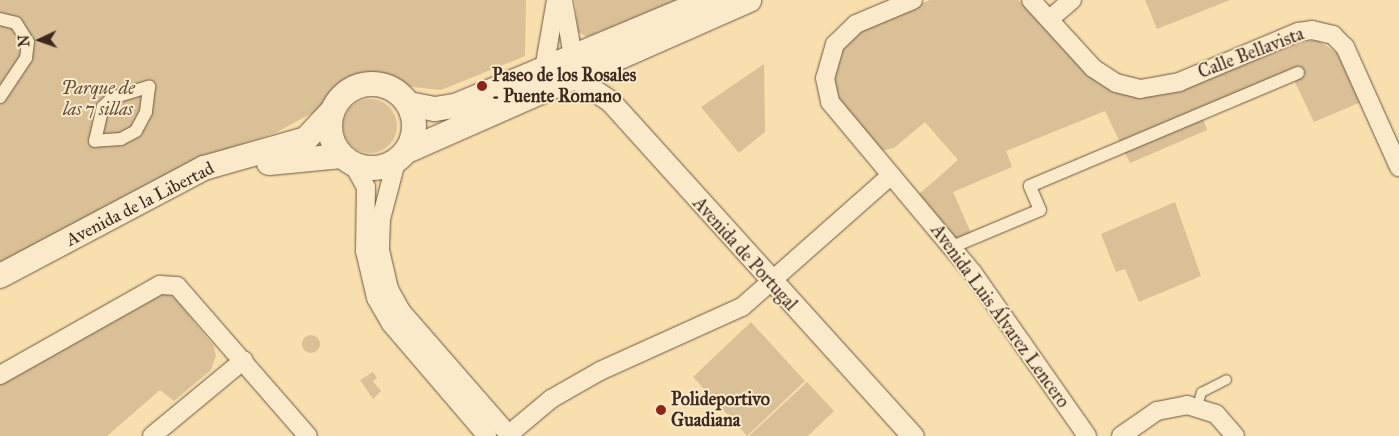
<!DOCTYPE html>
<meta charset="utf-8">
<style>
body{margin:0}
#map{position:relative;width:1399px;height:436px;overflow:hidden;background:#f8dfae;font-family:"IM FELL Great Primer",serif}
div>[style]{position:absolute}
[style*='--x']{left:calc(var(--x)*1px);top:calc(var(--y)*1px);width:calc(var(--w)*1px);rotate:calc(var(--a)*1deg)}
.green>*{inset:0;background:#d9c096}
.round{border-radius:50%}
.roads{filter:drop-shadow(0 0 1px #6d5642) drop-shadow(0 0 1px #6d5642)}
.service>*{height:9px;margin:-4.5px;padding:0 4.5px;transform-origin:4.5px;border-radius:4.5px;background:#faeaca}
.pedestrian>*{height:12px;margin:-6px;padding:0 6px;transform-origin:6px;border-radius:6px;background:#faeaca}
.minor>*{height:18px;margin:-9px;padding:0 9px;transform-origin:9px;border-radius:9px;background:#faeaca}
.tertiary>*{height:21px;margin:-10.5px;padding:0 10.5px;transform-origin:10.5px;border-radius:10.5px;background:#faeaca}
.secondary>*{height:24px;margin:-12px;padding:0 12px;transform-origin:12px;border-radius:12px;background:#faeaca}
.secondary>.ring{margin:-12px;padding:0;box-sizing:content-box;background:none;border:24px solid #faeaca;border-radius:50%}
.dots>*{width:14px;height:14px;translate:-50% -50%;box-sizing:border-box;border:2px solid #faeaca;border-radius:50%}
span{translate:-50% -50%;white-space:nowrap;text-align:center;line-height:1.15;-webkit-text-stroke:4px #faeaca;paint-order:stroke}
.street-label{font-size:18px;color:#3f281e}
.poi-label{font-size:18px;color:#3f281e;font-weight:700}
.left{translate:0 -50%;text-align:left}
.park-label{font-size:18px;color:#664e3c;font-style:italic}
.north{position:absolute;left:15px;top:15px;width:50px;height:50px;-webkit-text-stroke:4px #faeaca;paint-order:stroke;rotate:267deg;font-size:14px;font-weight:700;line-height:20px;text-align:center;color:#3f281e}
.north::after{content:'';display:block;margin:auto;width:18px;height:22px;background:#3f281e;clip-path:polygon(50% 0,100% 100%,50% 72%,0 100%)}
</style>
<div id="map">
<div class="green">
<div style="clip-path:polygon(0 0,526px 0,525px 56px,441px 90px,347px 80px,338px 84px,320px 109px,275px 133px,200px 158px,0 264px)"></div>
<div style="clip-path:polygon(575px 0,677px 0,587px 37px,578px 32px)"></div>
<div style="clip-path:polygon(930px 0,1018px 0,1093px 77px,1143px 96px,1171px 92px,1298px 43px,1317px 40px,1339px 54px,1361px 102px,1314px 122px,1294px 80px,1203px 118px,1207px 130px,1130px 163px,1105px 111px,1006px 151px,1012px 167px,953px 192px,971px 233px,956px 240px,918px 195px,958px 160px,925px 122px,894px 148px,881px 151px,836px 97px,833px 73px,840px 51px,862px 29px)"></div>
<div style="clip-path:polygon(1145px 0,1230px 0,1157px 29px)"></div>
<div style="clip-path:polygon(764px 64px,765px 132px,739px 153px,701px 107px)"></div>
<div class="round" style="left:343px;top:99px;width:54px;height:54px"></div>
<div style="clip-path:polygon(1175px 202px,1201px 276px,1139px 302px,1125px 269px,1116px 272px,1101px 234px)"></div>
<div style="clip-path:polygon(162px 292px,175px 298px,213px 345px,216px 355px,211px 370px,174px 401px,160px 390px,107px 436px,0 436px,0 381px)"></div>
<div style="clip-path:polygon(751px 322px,805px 381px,747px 436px,693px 377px)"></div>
<div class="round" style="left:302px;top:335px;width:18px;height:18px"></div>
<div style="clip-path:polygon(373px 372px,377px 378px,373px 381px,381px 391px,373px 399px,360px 380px)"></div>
<div style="clip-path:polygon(807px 382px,834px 411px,808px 436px,749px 436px)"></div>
</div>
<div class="roads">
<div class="service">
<div style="--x:1197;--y:405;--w:14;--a:-73"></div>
<div style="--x:1201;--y:392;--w:28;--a:-27"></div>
</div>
<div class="pedestrian">
<div style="--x:0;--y:19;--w:16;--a:14"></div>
<div style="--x:16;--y:23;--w:22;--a:58"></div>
<div style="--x:28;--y:42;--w:16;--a:97"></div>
<div style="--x:26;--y:58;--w:47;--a:123.7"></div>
<div style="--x:149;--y:87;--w:25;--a:97"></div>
<div style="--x:146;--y:112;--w:21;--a:118"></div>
<div style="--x:136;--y:131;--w:17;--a:152"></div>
<div style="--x:121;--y:139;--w:26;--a:176"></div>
<div style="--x:95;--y:141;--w:35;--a:-77"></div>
<div style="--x:103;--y:107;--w:13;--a:-45"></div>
<div style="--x:112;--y:98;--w:39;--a:-17"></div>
<div style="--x:952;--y:247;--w:95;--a:-22.8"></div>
<div style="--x:1040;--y:210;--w:26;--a:-113"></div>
<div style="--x:1030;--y:186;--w:291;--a:-22.9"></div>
</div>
<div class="minor">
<div style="--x:563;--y:0;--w:57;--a:79.9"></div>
<div style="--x:573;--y:56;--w:12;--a:132"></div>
<div style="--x:913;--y:0;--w:62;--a:157.2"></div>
<div style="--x:856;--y:24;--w:29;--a:136"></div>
<div style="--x:835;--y:44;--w:35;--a:106"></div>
<div style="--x:825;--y:78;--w:25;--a:78"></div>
<div style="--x:830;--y:102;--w:223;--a:50.1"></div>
<div style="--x:973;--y:273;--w:199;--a:55"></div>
<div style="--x:1031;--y:0;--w:92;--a:47.6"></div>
<div style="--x:1093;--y:68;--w:27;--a:33"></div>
<div style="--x:1116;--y:83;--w:25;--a:14"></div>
<div style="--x:1140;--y:89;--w:40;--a:-10"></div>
<div style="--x:1179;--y:82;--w:129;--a:-22.8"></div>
<div style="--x:1298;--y:32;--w:14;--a:-8"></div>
<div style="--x:1312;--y:30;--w:22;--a:13"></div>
<div style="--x:1333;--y:35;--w:17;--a:45"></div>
<div style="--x:1345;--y:47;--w:132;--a:65.8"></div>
<div style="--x:1051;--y:18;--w:28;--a:-41"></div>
<div style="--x:544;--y:69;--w:70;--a:-80.1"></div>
<div style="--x:396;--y:162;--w:59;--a:104.7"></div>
<div style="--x:381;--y:219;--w:31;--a:92"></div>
<div style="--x:380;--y:250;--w:40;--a:77"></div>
<div style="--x:389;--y:289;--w:25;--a:61"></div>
<div style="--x:401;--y:311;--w:166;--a:48.9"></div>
<div style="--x:353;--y:164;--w:26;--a:61"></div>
<div style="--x:366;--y:187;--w:64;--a:90.9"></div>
<div style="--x:365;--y:251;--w:48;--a:76.8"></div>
<div style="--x:376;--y:298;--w:30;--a:60"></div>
<div style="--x:391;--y:324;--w:148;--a:49.4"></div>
<div style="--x:0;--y:375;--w:184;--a:-29.4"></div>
<div style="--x:160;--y:285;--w:17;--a:3"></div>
<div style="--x:177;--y:286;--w:199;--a:48.9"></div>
<div style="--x:508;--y:435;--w:56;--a:-39.9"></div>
<div style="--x:551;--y:399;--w:56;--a:-29.7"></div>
<div style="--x:600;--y:371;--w:156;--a:-24.3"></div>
<div style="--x:742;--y:307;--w:199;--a:-41.5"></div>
<div style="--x:152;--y:436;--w:119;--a:-39.6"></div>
<div style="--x:1121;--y:436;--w:44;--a:-34.8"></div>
<div style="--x:1157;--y:411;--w:31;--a:-11"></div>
<div style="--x:1187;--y:405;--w:30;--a:17"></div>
<div style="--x:1216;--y:414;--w:29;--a:49"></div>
</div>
<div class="tertiary">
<div style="--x:574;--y:77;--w:43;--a:33.7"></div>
<div style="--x:610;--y:101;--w:452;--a:47.9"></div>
</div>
<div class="secondary">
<div class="ring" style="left:330px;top:84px;width:60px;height:60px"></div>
<div style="--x:409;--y:104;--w:26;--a:11"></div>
<div style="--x:435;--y:109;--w:20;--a:-9"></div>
<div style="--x:455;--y:106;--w:274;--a:-22.7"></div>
<div style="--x:407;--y:151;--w:374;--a:-23.8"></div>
<div style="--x:269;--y:163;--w:73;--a:-5.5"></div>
<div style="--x:0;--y:276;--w:231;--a:-27.9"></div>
<div style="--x:204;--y:168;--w:106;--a:-15.9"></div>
<div style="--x:306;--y:139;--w:38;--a:-47"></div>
</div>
</div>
<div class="dots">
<div style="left:482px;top:86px;background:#8f2418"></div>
<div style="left:661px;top:410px;background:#8f2418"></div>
</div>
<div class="street-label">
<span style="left:1251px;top:53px;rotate:-21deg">Calle Bellavista</span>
<span style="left:140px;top:204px;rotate:-27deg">Avenida de la Libertad</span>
<span style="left:745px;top:254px;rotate:48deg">Avenida de Portugal</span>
<span style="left:1000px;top:316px;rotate:54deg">Avenida Luis Álvarez Lencero</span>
</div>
<div class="poi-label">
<span class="left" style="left:492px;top:86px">Paseo de los Rosales<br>- Puente Romano</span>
<span class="left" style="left:671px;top:410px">Polideportivo<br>Guadiana</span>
</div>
<div class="park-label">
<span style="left:98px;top:99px">Parque de<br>las 7 sillas</span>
</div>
<div class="north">N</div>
</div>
